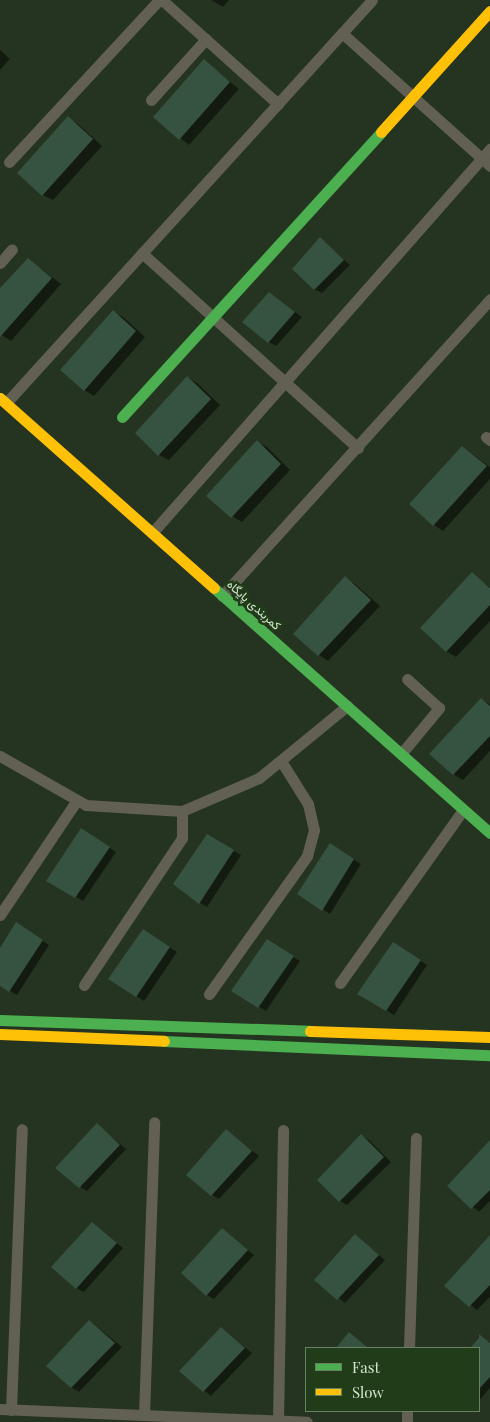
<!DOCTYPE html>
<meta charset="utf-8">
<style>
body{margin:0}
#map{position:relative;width:490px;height:1422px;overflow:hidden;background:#253420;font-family:"Playfair Display",Vazirmatn,serif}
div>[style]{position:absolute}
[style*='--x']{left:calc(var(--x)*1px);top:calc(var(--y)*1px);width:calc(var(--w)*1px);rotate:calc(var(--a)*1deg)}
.shadow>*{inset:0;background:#0007}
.building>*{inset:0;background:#365240}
.street>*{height:11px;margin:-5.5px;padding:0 5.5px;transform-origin:5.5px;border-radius:5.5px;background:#626053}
.fast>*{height:11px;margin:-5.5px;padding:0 5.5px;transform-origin:5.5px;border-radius:5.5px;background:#4caf50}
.slow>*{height:11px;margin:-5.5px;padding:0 5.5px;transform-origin:5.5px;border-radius:5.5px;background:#ffc107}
span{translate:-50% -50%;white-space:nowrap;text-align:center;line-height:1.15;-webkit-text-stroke:5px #213c18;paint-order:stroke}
.street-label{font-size:12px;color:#d5e6d0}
.legend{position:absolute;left:305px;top:1347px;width:175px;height:65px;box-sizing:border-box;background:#213c18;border:1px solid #698062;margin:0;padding:6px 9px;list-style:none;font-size:15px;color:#d5e6d0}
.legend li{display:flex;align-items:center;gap:10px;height:25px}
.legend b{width:25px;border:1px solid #698062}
</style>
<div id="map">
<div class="shadow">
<div style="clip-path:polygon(211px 0,229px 0,223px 7px)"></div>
<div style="clip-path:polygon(0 50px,10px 59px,0 70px)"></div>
<div style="clip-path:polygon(204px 61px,239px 89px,189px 145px,154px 117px)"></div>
<div style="clip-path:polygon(69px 118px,78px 124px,102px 146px,53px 200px,43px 195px)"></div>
<div style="clip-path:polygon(320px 239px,350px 265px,322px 293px,314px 289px)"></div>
<div style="clip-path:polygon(28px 259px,61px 284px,11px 341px,0 334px,0 290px)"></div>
<div style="clip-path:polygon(269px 293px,302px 317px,276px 346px,269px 342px)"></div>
<div style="clip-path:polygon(113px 311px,123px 317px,145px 337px,94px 396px,84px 390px)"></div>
<div style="clip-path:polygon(187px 377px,197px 383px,220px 405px,169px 460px,159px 455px)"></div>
<div style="clip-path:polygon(258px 442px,267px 447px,290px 470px,242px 522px,232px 516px)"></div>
<div style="clip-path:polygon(463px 447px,490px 467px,490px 479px,443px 531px,434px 525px)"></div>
<div style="clip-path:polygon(472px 574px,490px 587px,490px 621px,456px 657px,446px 651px)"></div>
<div style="clip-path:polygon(345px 578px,355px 584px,380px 606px,328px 661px,319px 655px)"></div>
<div style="clip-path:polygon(481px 699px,490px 704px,490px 751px,463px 780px,453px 774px)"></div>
<div style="clip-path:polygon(89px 834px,116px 852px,83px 901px,48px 881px)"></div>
<div style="clip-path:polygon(207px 836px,241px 855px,207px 907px,200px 903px)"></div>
<div style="clip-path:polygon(337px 849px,361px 864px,330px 914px,299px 894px)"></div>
<div style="clip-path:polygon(24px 928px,49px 945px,17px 995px,0 985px,0 950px)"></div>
<div style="clip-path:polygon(150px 935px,177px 952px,144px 1001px,110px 979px)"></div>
<div style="clip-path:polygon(274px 945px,300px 961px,266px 1011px,232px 991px)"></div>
<div style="clip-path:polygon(400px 948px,427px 965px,394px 1015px,359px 993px)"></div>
<div style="clip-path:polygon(97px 1125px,126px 1149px,87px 1191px,80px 1187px)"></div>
<div style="clip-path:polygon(227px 1131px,259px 1156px,219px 1199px,212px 1195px)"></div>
<div style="clip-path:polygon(361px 1136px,369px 1140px,391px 1162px,347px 1205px,340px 1201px)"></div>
<div style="clip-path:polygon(490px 1145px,490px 1201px,479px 1212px,449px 1186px)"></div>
<div style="clip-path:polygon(92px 1223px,123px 1248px,84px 1292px,76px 1288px)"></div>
<div style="clip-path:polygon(222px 1229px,254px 1255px,214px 1299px,207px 1295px)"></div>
<div style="clip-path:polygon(356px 1236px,385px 1260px,345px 1303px,316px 1280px)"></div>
<div style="clip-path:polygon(490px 1242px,490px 1297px,477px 1310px,446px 1286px)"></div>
<div style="clip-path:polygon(90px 1321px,122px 1347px,79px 1392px,71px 1387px)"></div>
<div style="clip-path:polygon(221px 1328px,252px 1353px,211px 1396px,180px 1371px)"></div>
<div style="clip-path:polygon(481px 1337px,490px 1343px,490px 1388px,479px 1401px,479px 1348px,471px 1348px)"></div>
</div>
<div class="building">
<div style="clip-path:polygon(204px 59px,230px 82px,179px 140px,153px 117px)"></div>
<div style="clip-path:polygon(68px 116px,93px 139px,42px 196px,17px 173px)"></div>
<div style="clip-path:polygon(320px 237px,344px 260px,314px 290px,292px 269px)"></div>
<div style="clip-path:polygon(28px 258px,52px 278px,0 337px,0 288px)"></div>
<div style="clip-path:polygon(269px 292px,295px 312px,268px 343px,242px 322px)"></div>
<div style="clip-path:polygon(113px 310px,136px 331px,84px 391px,60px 370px)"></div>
<div style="clip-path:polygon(187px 376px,211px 399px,158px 456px,135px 433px)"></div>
<div style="clip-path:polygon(257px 440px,281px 464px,231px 518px,206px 496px)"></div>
<div style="clip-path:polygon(462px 446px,487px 466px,433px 526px,409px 504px)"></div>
<div style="clip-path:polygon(472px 572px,490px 588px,490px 605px,446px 652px,420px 628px)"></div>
<div style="clip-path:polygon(345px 576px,371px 600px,318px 656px,293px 634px)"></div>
<div style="clip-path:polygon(481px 698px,490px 706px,490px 736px,453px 775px,429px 754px)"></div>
<div style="clip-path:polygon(81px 828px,110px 847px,75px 898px,46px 881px)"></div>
<div style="clip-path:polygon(207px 834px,234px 850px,199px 904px,173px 884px)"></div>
<div style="clip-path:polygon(330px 843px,354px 859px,322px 911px,297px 894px)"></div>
<div style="clip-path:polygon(16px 922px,43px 940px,9px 992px,0 986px,0 948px)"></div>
<div style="clip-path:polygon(143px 929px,170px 947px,136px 997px,108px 979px)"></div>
<div style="clip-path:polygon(267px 939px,294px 956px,258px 1008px,231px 991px)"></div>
<div style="clip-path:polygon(393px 942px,421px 960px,386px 1011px,357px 994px)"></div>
<div style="clip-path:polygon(97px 1123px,120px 1145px,79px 1188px,55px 1168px)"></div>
<div style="clip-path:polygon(226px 1129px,252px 1151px,211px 1196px,186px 1175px)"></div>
<div style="clip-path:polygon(361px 1134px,384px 1157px,339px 1202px,317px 1180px)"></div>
<div style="clip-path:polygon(490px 1140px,490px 1190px,471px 1209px,447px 1186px)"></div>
<div style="clip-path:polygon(92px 1222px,117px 1243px,76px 1289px,51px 1267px)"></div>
<div style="clip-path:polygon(222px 1228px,248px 1250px,206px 1296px,181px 1273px)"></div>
<div style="clip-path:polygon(355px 1234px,379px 1255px,337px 1300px,314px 1280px)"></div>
<div style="clip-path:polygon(490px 1235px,490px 1285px,469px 1307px,444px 1286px)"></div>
<div style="clip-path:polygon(89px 1320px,115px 1343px,71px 1388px,46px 1366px)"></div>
<div style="clip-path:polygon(221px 1327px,245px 1348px,203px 1392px,179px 1371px)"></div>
<div style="clip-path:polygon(349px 1332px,368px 1348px,336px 1348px)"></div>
<div style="clip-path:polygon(479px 1334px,490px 1343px,490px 1377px,479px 1389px,479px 1348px,470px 1348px,479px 1338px)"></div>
</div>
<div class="street">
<div style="--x:162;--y:0;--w:156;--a:41.9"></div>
<div style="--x:342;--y:33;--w:199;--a:41.9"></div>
<div style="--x:151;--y:100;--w:82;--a:-48"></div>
<div style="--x:9;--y:162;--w:221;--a:-47.2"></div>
<div style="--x:142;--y:253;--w:291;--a:42.1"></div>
<div style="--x:0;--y:263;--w:18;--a:-49"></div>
<div style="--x:6;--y:403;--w:544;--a:-47.75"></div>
<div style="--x:486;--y:437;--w:5;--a:37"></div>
<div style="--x:152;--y:533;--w:512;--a:-48.65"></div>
<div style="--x:222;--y:596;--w:400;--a:-47.9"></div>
<div style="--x:401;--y:754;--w:60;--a:-50.4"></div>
<div style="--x:439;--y:708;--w:43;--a:-137.8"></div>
<div style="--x:0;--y:756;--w:99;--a:29.7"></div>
<div style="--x:86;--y:805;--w:96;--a:3.6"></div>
<div style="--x:182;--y:811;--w:84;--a:-23.2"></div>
<div style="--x:259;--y:778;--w:114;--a:-39.3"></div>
<div style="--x:0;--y:915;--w:138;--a:-56.2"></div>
<div style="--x:340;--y:983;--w:212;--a:-54.6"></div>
<div style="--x:84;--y:985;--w:177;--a:-56.3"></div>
<div style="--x:182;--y:838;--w:27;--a:-90"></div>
<div style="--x:209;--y:994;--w:169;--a:-54.6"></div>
<div style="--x:307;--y:856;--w:27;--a:-75"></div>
<div style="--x:314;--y:830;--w:27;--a:-103"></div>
<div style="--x:308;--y:804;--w:51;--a:-122.1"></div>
<div style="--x:409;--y:1348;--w:210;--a:-88.1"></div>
<div style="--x:0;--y:1409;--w:307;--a:2.4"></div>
<div style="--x:11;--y:1410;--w:281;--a:-87.8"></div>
<div style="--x:144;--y:1415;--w:293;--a:-88"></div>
<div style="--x:278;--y:1421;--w:291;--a:-89"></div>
<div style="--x:407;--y:1422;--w:11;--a:-90"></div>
</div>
<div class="fast">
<div style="--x:122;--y:417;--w:385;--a:-47.7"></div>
<div style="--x:214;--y:588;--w:369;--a:41.6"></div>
<div style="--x:0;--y:1020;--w:310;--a:2"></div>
<div style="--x:164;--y:1041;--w:326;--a:2.5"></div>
</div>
<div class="slow">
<div style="--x:381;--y:132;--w:163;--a:-48"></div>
<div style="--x:0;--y:398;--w:286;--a:41.6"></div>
<div style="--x:310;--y:1031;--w:180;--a:1.9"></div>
<div style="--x:0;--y:1034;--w:164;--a:2.4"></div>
</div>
<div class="street-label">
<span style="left:254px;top:605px;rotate:42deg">کمربندی پایگاه</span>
</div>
<ul class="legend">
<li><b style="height:6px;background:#4caf50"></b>Fast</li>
<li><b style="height:6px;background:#ffc107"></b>Slow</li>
</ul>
</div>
